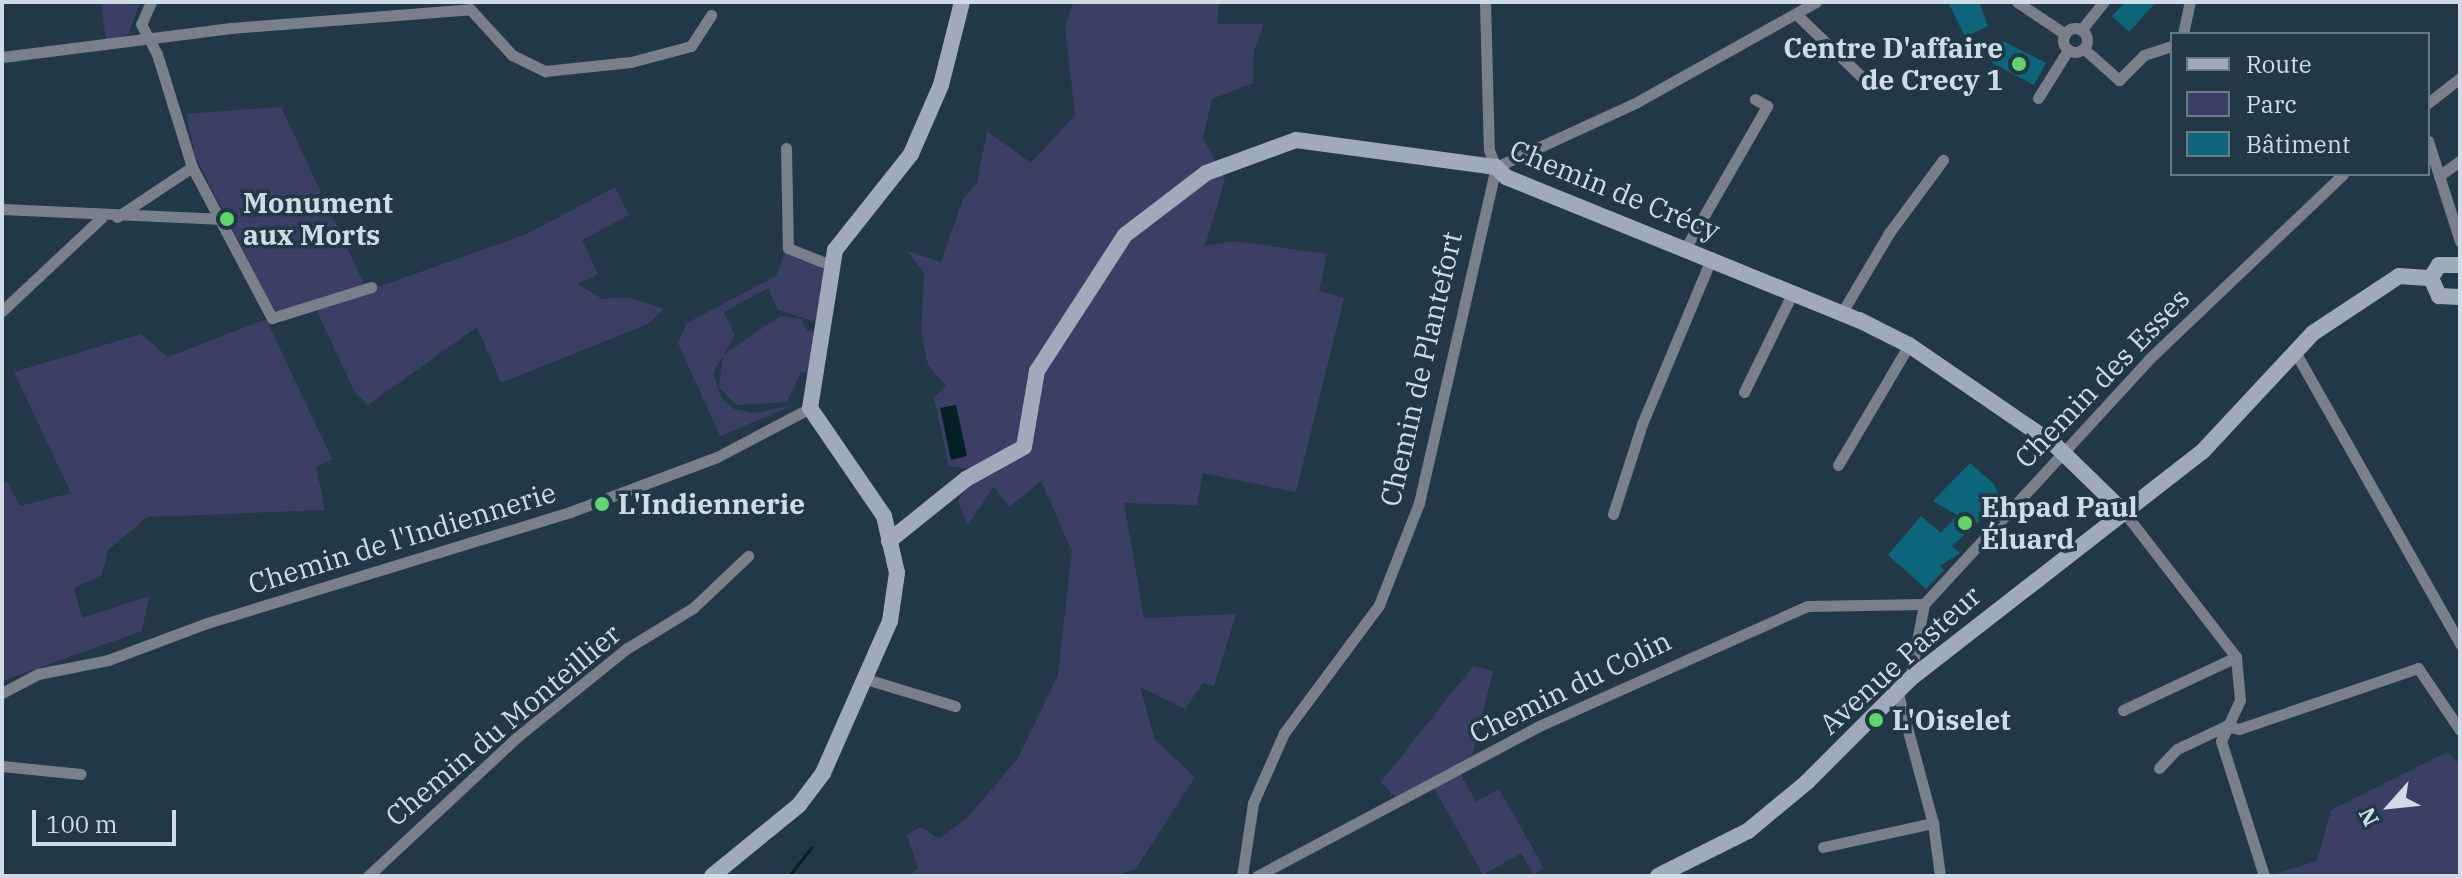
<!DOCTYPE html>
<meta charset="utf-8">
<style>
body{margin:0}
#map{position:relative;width:2462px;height:878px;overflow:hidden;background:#223847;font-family:"IBM Plex Serif",serif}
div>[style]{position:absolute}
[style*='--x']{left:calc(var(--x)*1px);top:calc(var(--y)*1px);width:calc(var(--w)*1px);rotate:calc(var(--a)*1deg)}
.green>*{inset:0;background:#3b3f65}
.water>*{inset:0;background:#052022}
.stream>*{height:3px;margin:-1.5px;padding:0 1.5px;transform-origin:1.5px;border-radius:1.5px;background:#052022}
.building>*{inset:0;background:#0c657b}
.street>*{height:11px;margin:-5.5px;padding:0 5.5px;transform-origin:5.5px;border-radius:5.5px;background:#7a808a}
.street>.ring{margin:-5.5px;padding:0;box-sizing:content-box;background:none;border:11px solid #7a808a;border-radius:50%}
.secondary>*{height:16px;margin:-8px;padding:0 8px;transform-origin:8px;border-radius:8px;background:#a0aabb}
.dots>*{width:22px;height:22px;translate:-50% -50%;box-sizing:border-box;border:4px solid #223847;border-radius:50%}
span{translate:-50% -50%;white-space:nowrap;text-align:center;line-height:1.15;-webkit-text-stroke:7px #223847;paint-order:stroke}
.poi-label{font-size:28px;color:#cfdce5;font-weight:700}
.right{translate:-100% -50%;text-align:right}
.left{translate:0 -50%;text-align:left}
.street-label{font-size:28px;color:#cfdce5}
.frame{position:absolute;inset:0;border:4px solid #cfdce5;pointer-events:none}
.legend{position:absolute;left:2170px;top:32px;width:260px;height:144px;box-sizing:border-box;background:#223847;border:2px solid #677a86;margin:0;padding:10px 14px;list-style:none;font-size:24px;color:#cfdce5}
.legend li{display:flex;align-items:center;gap:16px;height:40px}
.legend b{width:40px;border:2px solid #677a86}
.north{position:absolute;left:2350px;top:766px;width:80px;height:80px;-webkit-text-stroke:6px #223847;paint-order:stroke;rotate:243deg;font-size:22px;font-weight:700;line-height:32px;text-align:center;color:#cfdce5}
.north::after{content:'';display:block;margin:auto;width:28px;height:36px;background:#cfdce5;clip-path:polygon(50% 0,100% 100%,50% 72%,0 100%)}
.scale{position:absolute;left:32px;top:810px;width:144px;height:36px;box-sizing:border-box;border:4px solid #cfdce5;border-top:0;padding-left:10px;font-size:24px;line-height:28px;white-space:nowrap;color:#cfdce5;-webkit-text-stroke:6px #223847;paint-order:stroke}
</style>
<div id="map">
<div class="green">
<div style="clip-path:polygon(101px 2px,139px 5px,128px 35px,106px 40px)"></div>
<div style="clip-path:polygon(1074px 2px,1219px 2px,1217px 24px,1264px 24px,1254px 51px,1253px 83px,1212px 99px,1203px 138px,1225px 179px,1205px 246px,1235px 241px,1327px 254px,1319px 291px,1344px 298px,1296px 492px,1203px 473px,1197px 505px,1124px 503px,1144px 618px,1236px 614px,1214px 686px,1203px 683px,1185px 709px,1140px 687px,1155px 740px,1195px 777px,1135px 870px,1112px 876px,910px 876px,918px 868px,907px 835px,921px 827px,939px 839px,966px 819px,1017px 760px,1058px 675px,1072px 551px,1041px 481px,1009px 507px,994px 486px,968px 525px,958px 501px,978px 470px,949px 466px,934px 398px,946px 385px,928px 365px,921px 332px,924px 273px,907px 251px,941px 262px,963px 199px,977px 183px,987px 131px,1031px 163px,1075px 115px,1065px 26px)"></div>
<div style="clip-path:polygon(281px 107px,365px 286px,275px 312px,196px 158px,186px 114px)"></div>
<div style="clip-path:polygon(615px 187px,629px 215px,582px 240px,598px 274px,578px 284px,602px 299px,628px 297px,664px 309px,648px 324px,501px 383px,477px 327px,368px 405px,354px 391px,316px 309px,527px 234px)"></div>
<div style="clip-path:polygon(786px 251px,825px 267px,819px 323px,778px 310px,768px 288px,724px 312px,735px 335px,713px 373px,722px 399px,734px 409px,755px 413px,794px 405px,720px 436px,678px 343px,687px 323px,776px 276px)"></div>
<div style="clip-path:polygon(780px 316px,801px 319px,807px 331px,818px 332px,813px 373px,801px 372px,787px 402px,736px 405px,719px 387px,723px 355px)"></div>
<div style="clip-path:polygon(266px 319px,332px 459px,316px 467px,325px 510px,147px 517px,108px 550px,102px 575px,74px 588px,82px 618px,149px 596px,142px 631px,2px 681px,2px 485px,7px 482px,20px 506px,71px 493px,14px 372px,141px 334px,168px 357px)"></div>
<div style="clip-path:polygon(1473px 666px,1493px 671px,1472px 756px,1395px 797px,1381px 782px)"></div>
<div style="clip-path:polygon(2447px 752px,2460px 764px,2460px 876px,2268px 876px,2317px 861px,2331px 810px)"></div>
<div style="clip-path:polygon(1460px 773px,1476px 802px,1499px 789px,1544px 868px,1533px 874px,1521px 853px,1483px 875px,1434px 788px)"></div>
</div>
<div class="water">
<div style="clip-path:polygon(956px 405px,967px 456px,951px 460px,940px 408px)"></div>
</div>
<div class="stream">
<div style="--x:789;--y:876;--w:36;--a:-52"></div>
</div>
<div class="building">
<div style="clip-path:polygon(1948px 2px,1979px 2px,1988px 26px,1965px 37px)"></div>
<div style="clip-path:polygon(2125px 2px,2156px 2px,2129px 32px,2112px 16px)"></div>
<div style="clip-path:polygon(2003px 41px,2046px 63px,2034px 85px,1992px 63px)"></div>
<div style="clip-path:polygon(1970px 463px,1994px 484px,2001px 500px,1952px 546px,1960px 553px,1940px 566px,1944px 570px,1926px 589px,1888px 555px,1921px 516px,1941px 533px,1957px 515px,1933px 501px)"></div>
</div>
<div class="street">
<div style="--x:151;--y:2;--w:24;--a:114"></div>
<div style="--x:141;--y:24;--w:34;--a:62"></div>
<div style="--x:157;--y:54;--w:118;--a:72.8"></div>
<div style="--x:192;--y:167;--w:171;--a:62.1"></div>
<div style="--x:272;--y:318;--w:104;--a:-17.4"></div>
<div style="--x:1485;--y:2;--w:148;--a:88.5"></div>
<div style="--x:1489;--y:150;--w:18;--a:68"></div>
<div style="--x:2017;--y:2;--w:58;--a:33.7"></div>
<div style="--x:1798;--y:16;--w:94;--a:43.7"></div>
<div class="ring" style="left:2063px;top:28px;width:13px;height:13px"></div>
<div style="--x:2081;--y:30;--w:36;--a:-51"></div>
<div style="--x:2183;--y:34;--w:33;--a:-78"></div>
<div style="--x:2084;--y:49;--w:47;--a:41.5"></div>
<div style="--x:2119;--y:80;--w:35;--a:-45"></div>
<div style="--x:2144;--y:55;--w:29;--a:-18"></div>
<div style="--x:2;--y:57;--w:231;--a:-7.2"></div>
<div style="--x:231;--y:28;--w:240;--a:-4.5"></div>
<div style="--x:470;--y:9;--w:62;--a:47.6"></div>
<div style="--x:512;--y:55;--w:37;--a:26"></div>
<div style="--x:545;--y:71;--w:86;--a:-6"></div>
<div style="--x:631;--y:62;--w:62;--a:-14.9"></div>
<div style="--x:691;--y:46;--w:37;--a:-57"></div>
<div style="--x:2038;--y:98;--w:57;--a:-58"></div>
<div style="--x:2428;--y:103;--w:41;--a:-38"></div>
<div style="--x:2428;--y:141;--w:105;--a:72.3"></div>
<div style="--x:786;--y:148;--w:100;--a:88.9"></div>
<div style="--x:788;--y:248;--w:48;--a:21.8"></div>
<div style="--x:1496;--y:167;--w:155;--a:-24.7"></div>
<div style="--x:1637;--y:102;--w:205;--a:-29.2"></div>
<div style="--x:2439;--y:176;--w:26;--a:-36"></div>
<div style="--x:2;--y:209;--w:217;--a:2.6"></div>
<div style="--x:117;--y:217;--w:90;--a:-33.7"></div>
<div style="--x:1686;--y:247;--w:163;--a:-60.1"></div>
<div style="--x:1767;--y:106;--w:14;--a:-150"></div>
<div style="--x:2;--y:311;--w:136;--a:-43.2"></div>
<div style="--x:1841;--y:314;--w:94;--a:-59.3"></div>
<div style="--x:1889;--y:233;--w:91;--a:-53.5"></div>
<div style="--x:2294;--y:350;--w:338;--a:60.5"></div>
<div style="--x:1744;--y:392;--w:109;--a:-63.9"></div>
<div style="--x:1838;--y:465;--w:139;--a:-59.4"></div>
<div style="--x:2124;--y:512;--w:183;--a:52.3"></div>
<div style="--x:2236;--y:657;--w:43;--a:84.7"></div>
<div style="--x:2240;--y:700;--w:45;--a:114.9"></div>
<div style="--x:2221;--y:741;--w:142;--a:72.3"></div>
<div style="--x:1613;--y:514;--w:95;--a:-72.1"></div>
<div style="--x:1642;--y:424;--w:181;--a:-67.3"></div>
<div style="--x:866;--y:679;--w:93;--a:16.9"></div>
<div style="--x:1910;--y:679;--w:76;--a:-79.4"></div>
<div style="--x:1924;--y:604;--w:331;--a:-47.4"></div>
<div style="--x:2148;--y:360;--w:269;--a:-43.6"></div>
<div style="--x:1897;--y:690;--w:138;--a:74.9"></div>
<div style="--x:1933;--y:823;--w:53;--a:82.5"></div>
<div style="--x:2;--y:693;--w:41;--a:-27.8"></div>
<div style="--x:38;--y:674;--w:71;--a:-11.3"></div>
<div style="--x:108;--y:660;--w:106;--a:-20.5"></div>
<div style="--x:207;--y:623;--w:380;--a:-17"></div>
<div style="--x:570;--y:512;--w:157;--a:-20.5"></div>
<div style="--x:717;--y:457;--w:105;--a:-27.8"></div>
<div style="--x:2123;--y:710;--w:125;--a:-25.1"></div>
<div style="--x:2226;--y:726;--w:13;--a:13"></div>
<div style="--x:2239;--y:729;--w:189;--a:-18.8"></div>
<div style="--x:2418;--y:668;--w:75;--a:55.9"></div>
<div style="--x:2;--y:766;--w:79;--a:5.8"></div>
<div style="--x:2159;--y:768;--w:26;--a:-47"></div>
<div style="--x:2177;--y:749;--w:54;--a:-25.1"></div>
<div style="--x:1823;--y:847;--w:113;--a:-12.3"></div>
<div style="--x:368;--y:876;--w:204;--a:-43"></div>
<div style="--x:517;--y:737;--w:140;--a:-38.9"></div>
<div style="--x:626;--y:649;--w:79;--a:-31.5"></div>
<div style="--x:693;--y:608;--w:76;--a:-43.4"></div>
<div style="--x:1242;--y:876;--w:74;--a:-81.4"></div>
<div style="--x:1253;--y:803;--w:77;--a:-66.1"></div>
<div style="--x:1284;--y:733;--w:159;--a:-53.4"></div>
<div style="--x:1379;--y:605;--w:110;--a:-68.6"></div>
<div style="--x:1419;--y:503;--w:345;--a:-77.1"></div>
<div style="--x:1257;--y:876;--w:319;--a:-28"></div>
<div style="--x:1539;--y:726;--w:294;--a:-24.1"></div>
<div style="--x:1807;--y:606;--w:117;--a:-1"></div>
</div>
<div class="secondary">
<div style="--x:2460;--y:265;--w:21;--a:180"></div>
<div style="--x:2439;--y:265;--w:15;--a:122"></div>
<div style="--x:2431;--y:278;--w:20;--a:66"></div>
<div style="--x:2439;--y:296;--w:21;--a:3"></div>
<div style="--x:889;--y:541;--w:99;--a:-38.8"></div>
<div style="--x:966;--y:479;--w:66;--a:-28.9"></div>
<div style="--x:1024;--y:447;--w:77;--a:-80.3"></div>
<div style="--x:1037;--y:371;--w:162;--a:-57.1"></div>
<div style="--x:1125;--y:235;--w:102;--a:-37.4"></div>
<div style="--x:1206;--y:173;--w:96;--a:-20.1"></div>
<div style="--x:1296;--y:140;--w:202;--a:7.7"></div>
<div style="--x:1496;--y:167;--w:14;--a:45"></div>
<div style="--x:1506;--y:177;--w:381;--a:22.1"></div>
<div style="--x:1859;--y:320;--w:56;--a:26.6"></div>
<div style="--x:1909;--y:345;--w:177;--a:34.4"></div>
<div style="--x:2055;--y:445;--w:96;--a:44.2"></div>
<div style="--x:712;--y:876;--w:112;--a:-39.2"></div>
<div style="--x:799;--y:805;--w:40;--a:-53"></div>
<div style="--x:823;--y:773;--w:166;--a:-66.2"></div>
<div style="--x:890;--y:621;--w:49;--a:-81.7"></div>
<div style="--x:897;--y:573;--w:58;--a:-102.8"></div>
<div style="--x:884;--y:516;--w:131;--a:-124.4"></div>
<div style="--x:810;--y:408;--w:160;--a:-81"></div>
<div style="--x:835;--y:250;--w:122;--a:-51.6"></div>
<div style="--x:911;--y:154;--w:75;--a:-66.5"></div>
<div style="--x:941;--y:85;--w:86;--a:-75.8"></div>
<div style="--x:1658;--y:876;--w:101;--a:-26.6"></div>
<div style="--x:1748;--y:831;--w:77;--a:-39.7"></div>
<div style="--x:1807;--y:782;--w:146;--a:-45"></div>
<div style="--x:1910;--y:679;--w:370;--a:-37.9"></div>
<div style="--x:2202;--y:452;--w:163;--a:-47"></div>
<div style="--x:2313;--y:333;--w:103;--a:-33.5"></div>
<div style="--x:2399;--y:276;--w:32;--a:4"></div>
</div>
<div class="dots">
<div style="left:2019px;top:64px;background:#60d56a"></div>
<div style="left:227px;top:219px;background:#60d56a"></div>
<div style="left:602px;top:504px;background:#60d56a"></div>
<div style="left:1965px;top:523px;background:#60d56a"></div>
<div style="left:1876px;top:720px;background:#60d56a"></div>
</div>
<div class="poi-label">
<span class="right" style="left:2003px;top:64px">Centre D'affaire<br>de Crecy 1</span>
<span class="left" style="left:243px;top:219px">Monument<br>aux Morts</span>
<span class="left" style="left:618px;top:504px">L'Indiennerie</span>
<span class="left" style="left:1981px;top:523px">Ehpad Paul<br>Éluard</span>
<span class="left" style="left:1892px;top:720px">L'Oiselet</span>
</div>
<div class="street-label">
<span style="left:1615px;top:190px;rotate:22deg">Chemin de Crécy</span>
<span style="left:1421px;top:369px;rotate:-77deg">Chemin de Plantefort</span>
<span style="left:2102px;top:378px;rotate:-46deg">Chemin des Esses</span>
<span style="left:402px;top:538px;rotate:-17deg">Chemin de l'Indiennerie</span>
<span style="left:1900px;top:660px;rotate:-42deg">Avenue Pasteur</span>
<span style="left:1570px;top:687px;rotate:-26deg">Chemin du Colin</span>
<span style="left:503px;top:725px;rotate:-40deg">Chemin du Monteillier</span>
</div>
<div class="frame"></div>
<ul class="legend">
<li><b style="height:10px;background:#a0aabb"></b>Route</li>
<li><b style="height:22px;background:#3b3f65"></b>Parc</li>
<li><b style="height:22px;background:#0c657b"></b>Bâtiment</li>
</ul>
<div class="north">N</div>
<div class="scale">100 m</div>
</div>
